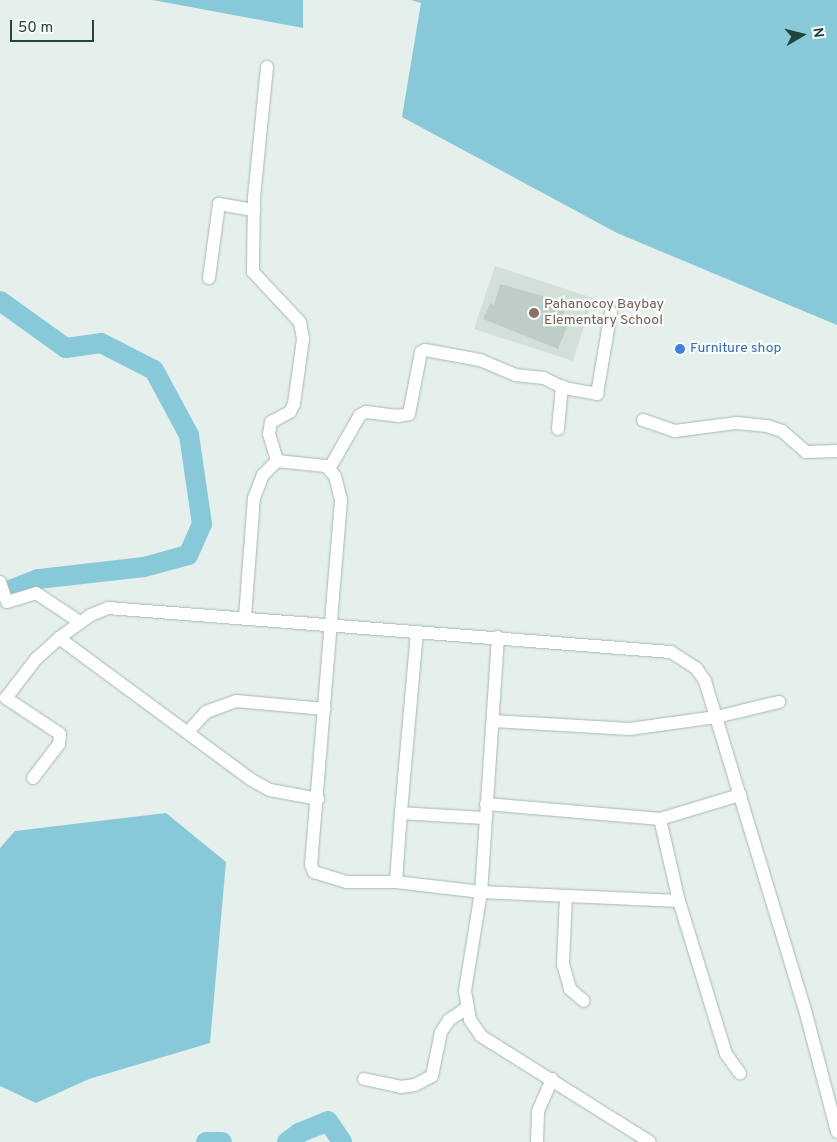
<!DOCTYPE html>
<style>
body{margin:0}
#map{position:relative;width:837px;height:1142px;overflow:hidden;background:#e5efeb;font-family:Overpass,sans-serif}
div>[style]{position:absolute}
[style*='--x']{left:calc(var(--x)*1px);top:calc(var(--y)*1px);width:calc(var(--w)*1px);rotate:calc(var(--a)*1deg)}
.built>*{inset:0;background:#d3e0da}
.water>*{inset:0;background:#88c9d9}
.river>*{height:20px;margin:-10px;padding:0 10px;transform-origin:10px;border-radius:10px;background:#88c9d9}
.building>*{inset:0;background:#bccec7}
.roads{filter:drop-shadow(0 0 1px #a6b8b3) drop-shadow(0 0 1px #a6b8b3)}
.minor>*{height:12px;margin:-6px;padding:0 6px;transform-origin:6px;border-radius:6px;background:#fff}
.dots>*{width:14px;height:14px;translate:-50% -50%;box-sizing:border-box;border:2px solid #f6fbf9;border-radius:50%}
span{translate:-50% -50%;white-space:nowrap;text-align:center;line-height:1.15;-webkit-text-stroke:4.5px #f6fbf9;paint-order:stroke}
.education-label{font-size:14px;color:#785e54}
.left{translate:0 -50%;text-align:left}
.shop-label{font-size:14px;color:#366cbe}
.north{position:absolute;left:777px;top:10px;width:50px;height:50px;-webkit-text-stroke:4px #f6fbf9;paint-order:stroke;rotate:82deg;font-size:14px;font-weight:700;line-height:20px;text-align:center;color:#21443c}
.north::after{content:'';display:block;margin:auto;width:18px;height:22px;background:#21443c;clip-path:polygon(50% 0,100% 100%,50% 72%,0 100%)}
.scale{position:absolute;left:10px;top:20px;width:84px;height:22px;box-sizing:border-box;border:2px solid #21443c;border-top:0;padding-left:6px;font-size:15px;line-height:18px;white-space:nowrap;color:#21443c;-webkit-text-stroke:4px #f6fbf9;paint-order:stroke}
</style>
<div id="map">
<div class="built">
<div style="clip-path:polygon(495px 266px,593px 298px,573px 361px,474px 329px)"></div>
</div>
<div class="water">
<div style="clip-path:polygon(152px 0,303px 0,303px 28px,169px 3px)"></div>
<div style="clip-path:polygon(411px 0,837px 0,837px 325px,617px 233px,402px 117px,421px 3px)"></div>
<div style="clip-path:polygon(166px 813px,226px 862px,210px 1043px,89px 1079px,36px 1103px,0 1086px,0 848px,15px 831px)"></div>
</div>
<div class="river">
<div style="--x:0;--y:301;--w:81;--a:35.5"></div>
<div style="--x:66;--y:348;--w:35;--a:-8"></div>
<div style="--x:101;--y:343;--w:59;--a:27"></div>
<div style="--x:154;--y:370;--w:74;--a:61.7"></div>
<div style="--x:189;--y:435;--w:90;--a:81.7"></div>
<div style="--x:202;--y:524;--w:34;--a:114"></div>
<div style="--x:188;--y:555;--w:46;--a:164.7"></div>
<div style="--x:144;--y:567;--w:107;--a:173.5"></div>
<div style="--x:38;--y:579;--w:41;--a:158.5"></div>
<div style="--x:206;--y:1142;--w:16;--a:0"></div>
<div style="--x:287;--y:1142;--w:15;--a:-37"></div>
<div style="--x:299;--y:1133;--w:31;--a:-22"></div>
<div style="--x:328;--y:1121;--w:25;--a:56"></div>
</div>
<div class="building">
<div style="clip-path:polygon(500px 284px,567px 303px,562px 320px,569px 322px,558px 349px,483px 319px,490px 303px,494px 305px)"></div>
</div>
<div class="roads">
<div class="minor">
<div style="--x:267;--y:67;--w:131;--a:95.7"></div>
<div style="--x:254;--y:197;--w:75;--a:90.8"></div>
<div style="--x:253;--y:272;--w:69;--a:46.8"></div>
<div style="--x:300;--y:322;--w:17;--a:80"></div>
<div style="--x:303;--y:339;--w:66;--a:97.9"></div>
<div style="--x:294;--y:404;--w:9;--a:117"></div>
<div style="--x:290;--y:412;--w:21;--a:152"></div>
<div style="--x:271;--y:422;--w:12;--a:99"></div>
<div style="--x:269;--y:434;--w:28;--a:73"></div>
<div style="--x:209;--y:278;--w:75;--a:-82.3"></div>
<div style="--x:219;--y:204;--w:36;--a:10"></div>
<div style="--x:643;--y:420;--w:34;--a:19"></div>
<div style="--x:675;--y:431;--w:63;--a:-7.4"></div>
<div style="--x:737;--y:423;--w:30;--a:6"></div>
<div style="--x:767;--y:426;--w:16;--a:18"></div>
<div style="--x:782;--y:431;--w:32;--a:41"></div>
<div style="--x:806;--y:452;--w:31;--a:-2"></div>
<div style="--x:558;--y:429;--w:43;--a:-84.7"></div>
<div style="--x:329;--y:469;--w:62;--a:-60.1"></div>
<div style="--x:360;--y:415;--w:7;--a:-27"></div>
<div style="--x:366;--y:412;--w:32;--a:7"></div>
<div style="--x:398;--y:416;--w:11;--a:-10"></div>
<div style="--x:409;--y:414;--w:63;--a:-79"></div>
<div style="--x:421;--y:352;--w:4;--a:-27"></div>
<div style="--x:425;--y:350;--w:56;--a:10.3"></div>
<div style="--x:480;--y:360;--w:38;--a:23"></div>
<div style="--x:515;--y:375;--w:29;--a:6"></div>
<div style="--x:544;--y:378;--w:22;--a:27"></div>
<div style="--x:564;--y:388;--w:34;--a:10"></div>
<div style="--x:597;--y:394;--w:83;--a:-80.3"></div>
<div style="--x:0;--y:582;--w:21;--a:71"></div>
<div style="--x:7;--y:602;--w:30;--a:-17"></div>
<div style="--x:36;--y:593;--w:53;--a:33.4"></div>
<div style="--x:245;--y:617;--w:119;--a:-85.7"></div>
<div style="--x:254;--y:498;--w:25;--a:-69"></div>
<div style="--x:263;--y:475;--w:20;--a:-45"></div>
<div style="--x:277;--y:461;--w:49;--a:5.8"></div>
<div style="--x:326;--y:466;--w:13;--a:48"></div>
<div style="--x:335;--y:476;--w:25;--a:76"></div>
<div style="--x:341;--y:500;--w:366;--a:94.7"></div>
<div style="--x:311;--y:865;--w:8;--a:67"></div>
<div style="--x:314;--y:872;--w:34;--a:17"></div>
<div style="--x:347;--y:882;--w:49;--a:0"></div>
<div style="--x:396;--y:882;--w:69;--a:-85.9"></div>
<div style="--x:417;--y:632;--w:182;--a:95.1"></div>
<div style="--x:401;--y:813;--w:85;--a:3.4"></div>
<div style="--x:498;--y:637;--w:256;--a:93.8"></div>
<div style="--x:481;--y:892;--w:100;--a:99.2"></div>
<div style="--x:465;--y:991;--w:29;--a:80"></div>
<div style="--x:470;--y:1020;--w:19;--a:55"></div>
<div style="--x:481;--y:1036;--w:199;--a:32.1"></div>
<div style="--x:59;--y:638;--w:237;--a:36.4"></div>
<div style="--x:250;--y:779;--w:23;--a:29"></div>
<div style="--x:270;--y:790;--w:49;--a:10.6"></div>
<div style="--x:493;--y:721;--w:137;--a:3.3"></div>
<div style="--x:630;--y:729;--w:87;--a:-7.9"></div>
<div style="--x:716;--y:717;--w:65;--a:-13.4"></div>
<div style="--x:188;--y:732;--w:27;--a:-48"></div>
<div style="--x:206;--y:712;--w:32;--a:-20"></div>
<div style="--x:236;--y:701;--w:89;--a:5.1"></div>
<div style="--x:33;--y:778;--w:43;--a:-52.6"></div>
<div style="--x:59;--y:744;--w:10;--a:-84"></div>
<div style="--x:60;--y:734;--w:65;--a:-146.3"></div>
<div style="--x:6;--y:698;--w:49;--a:-52.4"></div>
<div style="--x:36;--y:659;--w:31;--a:-42"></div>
<div style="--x:59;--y:638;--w:39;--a:-36"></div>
<div style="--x:91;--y:615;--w:18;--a:-22"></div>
<div style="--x:108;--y:608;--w:565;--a:4.47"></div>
<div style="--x:671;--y:652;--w:30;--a:33"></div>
<div style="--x:696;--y:668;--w:16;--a:55"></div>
<div style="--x:705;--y:681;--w:340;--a:73.1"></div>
<div style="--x:804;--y:1006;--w:130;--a:75.3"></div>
<div style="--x:486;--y:804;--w:175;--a:4.9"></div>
<div style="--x:660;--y:819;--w:84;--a:-16.7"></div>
<div style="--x:660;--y:819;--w:84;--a:77"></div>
<div style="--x:679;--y:901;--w:160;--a:72.9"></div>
<div style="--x:726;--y:1054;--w:24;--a:54"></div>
<div style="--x:396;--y:882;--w:86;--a:6.7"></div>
<div style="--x:481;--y:892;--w:198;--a:2.6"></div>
<div style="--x:566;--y:897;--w:67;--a:92.6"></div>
<div style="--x:563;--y:964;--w:26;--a:74"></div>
<div style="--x:570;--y:989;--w:18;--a:41"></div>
<div style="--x:364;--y:1079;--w:38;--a:12"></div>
<div style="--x:401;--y:1087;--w:14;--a:-8"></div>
<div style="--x:415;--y:1085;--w:19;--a:-28"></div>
<div style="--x:432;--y:1076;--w:45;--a:-78.4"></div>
<div style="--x:441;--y:1032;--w:14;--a:-56"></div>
<div style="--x:449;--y:1020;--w:22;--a:-34"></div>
<div style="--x:537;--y:1142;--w:31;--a:-88"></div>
<div style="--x:538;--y:1111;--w:35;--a:-66"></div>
</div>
</div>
<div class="dots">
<div style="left:534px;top:313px;background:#8d6e63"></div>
<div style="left:680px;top:349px;background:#3f7fe0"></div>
</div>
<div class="education-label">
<span class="left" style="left:544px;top:313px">Pahanocoy Baybay<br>Elementary School</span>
</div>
<div class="shop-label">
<span class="left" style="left:690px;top:349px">Furniture shop</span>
</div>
<div class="north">N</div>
<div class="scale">50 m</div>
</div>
